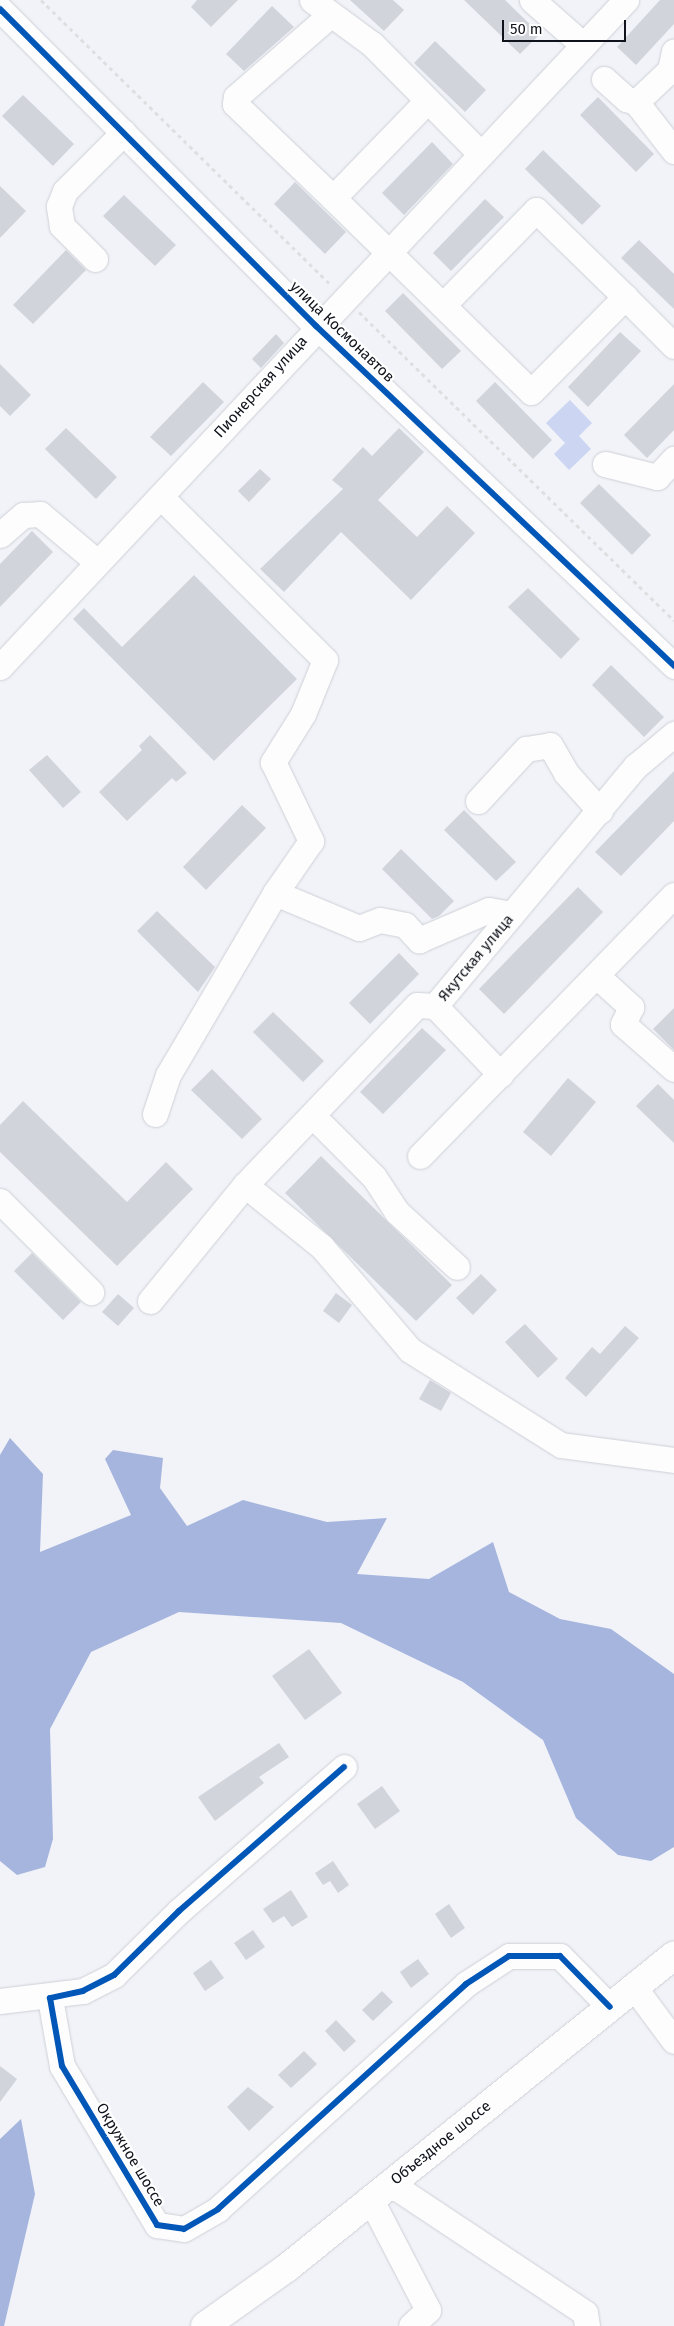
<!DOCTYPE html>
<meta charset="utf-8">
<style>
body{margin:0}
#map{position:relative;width:674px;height:2326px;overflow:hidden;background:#f1f3f8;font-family:"Fira Sans",sans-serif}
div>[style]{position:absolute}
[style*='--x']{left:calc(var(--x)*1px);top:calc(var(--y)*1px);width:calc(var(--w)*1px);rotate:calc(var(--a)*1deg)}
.green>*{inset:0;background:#ccd6f2}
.water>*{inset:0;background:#a6b5de}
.building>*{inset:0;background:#d1d4db}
.path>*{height:3px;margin-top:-1.5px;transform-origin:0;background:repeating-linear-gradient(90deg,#dedfe1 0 4px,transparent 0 8px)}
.roads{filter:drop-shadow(0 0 1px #cdd0d6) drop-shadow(0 0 1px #cdd0d6)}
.minor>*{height:25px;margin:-12.5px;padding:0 12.5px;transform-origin:12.5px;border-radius:12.5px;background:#fdfdfe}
.major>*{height:28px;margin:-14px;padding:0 14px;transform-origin:14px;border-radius:14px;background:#fdfdfe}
.cycleway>*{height:6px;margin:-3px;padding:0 3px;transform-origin:3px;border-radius:3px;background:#0057b8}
span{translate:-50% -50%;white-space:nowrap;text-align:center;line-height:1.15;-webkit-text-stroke:4.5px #fff;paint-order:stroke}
.street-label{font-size:15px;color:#10131b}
.scale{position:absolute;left:502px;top:20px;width:124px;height:22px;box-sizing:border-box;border:2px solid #10131b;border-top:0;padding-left:6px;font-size:15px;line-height:18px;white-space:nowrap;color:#10131b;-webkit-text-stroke:4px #fff;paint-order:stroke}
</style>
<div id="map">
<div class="green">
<div style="clip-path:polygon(570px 400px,592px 423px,579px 436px,591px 449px,569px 470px,554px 454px,565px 443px,546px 423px)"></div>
</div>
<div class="water">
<div style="clip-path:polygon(10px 1438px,43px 1474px,40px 1552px,131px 1515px,105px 1459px,113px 1450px,163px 1458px,160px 1488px,187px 1526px,243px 1500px,327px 1522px,387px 1518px,357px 1574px,429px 1579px,493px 1542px,509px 1592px,560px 1619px,611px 1629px,674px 1674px,674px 1847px,651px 1861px,618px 1855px,576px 1818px,543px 1740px,463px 1682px,341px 1623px,179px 1612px,91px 1652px,50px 1729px,53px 1839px,45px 1867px,17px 1875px,0 1861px,0 1455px)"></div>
<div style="clip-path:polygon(21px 2119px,35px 2194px,4px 2326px,0 2326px,0 2139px)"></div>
</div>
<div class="building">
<div style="clip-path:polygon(197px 0,238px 0,211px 27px,191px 7px)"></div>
<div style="clip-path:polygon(350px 0,393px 0,404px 10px,384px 31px)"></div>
<div style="clip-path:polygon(464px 0,505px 0,540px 34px,520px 54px)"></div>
<div style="clip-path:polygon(660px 0,674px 0,674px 24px,636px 65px,617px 47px)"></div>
<div style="clip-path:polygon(272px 6px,294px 27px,244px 71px,226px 54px)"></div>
<div style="clip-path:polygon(435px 41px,486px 90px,465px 112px,414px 63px)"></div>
<div style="clip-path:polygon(23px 95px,74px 144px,53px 166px,2px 116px)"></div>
<div style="clip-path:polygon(598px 97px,654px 154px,636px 172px,580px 115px)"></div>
<div style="clip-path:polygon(432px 142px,453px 164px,404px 215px,382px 193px)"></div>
<div style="clip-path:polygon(543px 150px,601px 206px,582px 225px,525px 169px)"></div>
<div style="clip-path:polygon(295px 182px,346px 232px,325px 254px,274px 204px)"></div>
<div style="clip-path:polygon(0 186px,26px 211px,0 238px)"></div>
<div style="clip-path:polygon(124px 195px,176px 245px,155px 266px,103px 216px)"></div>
<div style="clip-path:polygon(485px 199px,504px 217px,451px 271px,433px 253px)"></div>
<div style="clip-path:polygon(639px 240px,674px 274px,674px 309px,621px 258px)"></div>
<div style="clip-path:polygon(66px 250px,86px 270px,33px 324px,13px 305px)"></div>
<div style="clip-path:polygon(403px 293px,461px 351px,442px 369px,385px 311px)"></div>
<div style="clip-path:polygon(620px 332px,641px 351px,588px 407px,568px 387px)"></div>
<div style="clip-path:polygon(276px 334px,284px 343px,261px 368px,252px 359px)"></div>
<div style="clip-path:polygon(0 364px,31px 395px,10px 416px,0 406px)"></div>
<div style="clip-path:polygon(203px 382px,224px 402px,171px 456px,150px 437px)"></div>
<div style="clip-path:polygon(495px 382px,552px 440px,533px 459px,476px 401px)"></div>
<div style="clip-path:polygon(674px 384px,674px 430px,647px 458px,624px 435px)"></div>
<div style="clip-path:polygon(66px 428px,117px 477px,96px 499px,45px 449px)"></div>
<div style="clip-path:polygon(399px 428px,424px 452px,378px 500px,417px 537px,447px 506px,475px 533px,411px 600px,341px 532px,284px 592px,260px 569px,343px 489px,332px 480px,363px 447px,372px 456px)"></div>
<div style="clip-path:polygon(260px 469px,271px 479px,249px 502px,238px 491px)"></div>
<div style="clip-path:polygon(599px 484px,651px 535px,632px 555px,580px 503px)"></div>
<div style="clip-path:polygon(32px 531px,53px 552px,0 607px,0 564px)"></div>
<div style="clip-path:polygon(194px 575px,297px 679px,214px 761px,73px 619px,84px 608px,122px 647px)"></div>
<div style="clip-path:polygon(528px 588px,580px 639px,561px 659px,508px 607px)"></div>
<div style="clip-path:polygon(611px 665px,664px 717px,644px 737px,592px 685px)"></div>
<div style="clip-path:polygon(150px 735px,187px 773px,176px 782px,172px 778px,127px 821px,99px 792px,142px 750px,139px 746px)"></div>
<div style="clip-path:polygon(47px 755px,81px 792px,63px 808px,29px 770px)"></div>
<div style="clip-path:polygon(674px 771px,674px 821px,621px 876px,595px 852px)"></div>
<div style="clip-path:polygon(242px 805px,266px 828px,206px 890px,183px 867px)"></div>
<div style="clip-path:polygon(464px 810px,516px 862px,496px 881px,444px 830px)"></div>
<div style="clip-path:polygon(401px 849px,454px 901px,439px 916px,432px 919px,382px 869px)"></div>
<div style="clip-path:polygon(578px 887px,603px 912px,504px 1014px,479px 989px)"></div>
<div style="clip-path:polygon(157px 911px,215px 967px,198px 992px,137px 931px)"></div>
<div style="clip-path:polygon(399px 953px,419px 974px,370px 1024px,349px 1003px)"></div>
<div style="clip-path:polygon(674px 1008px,674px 1050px,653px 1029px)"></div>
<div style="clip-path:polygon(273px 1012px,324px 1061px,303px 1082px,253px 1032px)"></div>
<div style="clip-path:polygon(422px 1028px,446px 1050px,383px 1114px,360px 1092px)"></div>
<div style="clip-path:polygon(212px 1069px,262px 1119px,242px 1139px,191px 1090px)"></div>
<div style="clip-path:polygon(568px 1078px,596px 1102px,551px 1156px,523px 1132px)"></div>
<div style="clip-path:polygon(658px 1084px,674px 1100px,674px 1143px,636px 1106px)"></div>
<div style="clip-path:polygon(23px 1101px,127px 1202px,166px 1162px,193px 1189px,117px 1266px,0 1152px,0 1125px)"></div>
<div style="clip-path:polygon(321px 1156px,452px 1285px,416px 1321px,285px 1193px)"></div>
<div style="clip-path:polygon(32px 1253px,81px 1302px,63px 1320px,14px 1271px)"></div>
<div style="clip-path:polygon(481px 1274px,497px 1290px,473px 1315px,456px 1298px)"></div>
<div style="clip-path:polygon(336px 1293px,352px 1305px,339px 1323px,323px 1311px)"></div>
<div style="clip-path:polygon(118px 1294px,134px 1308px,118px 1326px,102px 1312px)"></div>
<div style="clip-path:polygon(525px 1324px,558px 1359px,538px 1378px,505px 1342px)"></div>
<div style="clip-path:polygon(625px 1326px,639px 1338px,586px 1397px,565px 1378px,592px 1347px,600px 1354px)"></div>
<div style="clip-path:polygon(430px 1380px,451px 1393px,441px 1411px,419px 1399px)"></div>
<div style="clip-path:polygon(309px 1649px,342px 1693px,305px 1720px,272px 1676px)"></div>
<div style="clip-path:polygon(279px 1743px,289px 1757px,259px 1777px,264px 1783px,215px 1821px,198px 1797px)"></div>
<div style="clip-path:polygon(382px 1786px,400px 1811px,375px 1829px,357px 1804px)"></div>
<div style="clip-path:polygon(333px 1861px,349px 1885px,338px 1893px,330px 1881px,323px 1885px,315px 1873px)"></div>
<div style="clip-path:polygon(291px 1890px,308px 1917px,292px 1927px,284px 1916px,273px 1923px,263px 1909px)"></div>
<div style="clip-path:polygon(449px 1904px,465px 1928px,451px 1938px,435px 1914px)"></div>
<div style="clip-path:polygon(253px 1930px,265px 1947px,246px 1960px,234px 1943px)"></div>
<div style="clip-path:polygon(418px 1959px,429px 1974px,411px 1988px,400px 1972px)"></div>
<div style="clip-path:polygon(211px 1960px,224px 1978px,205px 1991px,193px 1973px)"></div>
<div style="clip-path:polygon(382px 1991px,393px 2002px,373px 2021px,362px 2010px)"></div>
<div style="clip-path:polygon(336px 2020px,356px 2041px,344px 2052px,325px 2031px)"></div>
<div style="clip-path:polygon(304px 2051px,317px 2064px,291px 2088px,278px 2075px)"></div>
<div style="clip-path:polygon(0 2066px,17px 2079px,0 2102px)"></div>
<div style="clip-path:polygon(248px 2087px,274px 2107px,249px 2131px,227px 2107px)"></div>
</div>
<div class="path">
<div style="--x:41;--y:0;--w:407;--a:44.5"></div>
<div style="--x:359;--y:312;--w:441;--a:44.4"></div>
</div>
<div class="roads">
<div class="minor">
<div style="--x:312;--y:0;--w:74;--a:36.3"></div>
<div style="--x:372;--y:44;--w:153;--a:45.3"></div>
<div style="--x:532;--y:0;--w:68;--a:41.4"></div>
<div style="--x:0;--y:9;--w:448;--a:45.1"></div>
<div style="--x:316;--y:326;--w:494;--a:43.5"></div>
<div style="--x:330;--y:15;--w:125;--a:138.9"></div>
<div style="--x:236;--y:97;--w:7;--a:98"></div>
<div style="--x:235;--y:104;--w:136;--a:43.8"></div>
<div style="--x:604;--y:79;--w:30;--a:42"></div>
<div style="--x:626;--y:99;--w:10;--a:17"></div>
<div style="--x:636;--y:102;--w:47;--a:-43.3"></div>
<div style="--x:670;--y:70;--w:19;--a:-78"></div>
<div style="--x:636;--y:102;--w:62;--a:52.2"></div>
<div style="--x:425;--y:103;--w:132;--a:134.1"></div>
<div style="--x:333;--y:198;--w:277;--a:44.4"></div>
<div style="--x:531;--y:392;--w:134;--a:-45.3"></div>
<div style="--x:625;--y:297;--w:69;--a:45"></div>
<div style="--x:95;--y:259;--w:47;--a:-135"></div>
<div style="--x:62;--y:226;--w:20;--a:-99"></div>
<div style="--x:59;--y:206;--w:16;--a:-68"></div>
<div style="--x:65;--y:191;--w:83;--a:-45"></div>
<div style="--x:443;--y:305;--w:133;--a:-45.6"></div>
<div style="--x:536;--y:210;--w:124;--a:44.3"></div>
<div style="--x:605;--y:464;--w:54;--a:14"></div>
<div style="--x:657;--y:477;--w:25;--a:-47"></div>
<div style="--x:161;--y:497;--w:231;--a:44.8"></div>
<div style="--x:325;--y:660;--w:58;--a:112.2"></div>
<div style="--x:303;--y:714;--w:57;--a:122"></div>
<div style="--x:273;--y:762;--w:88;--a:64.3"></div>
<div style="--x:311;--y:841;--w:63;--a:124.7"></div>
<div style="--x:0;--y:535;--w:30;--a:-41"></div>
<div style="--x:23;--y:515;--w:17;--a:-3"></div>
<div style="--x:40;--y:514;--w:75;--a:40.1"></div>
<div style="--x:0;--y:667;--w:915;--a:-46.82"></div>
<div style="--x:478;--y:801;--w:71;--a:-47.3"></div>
<div style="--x:526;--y:749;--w:24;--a:-9"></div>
<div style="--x:550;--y:745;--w:32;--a:60"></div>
<div style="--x:566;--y:773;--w:51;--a:48.2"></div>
<div style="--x:598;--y:977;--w:45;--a:42.3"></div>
<div style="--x:631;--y:1007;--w:19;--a:115"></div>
<div style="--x:623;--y:1024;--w:68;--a:41.4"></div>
<div style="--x:435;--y:1006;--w:95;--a:46.3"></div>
<div style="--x:155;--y:1114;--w:41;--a:-71.6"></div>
<div style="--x:168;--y:1075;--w:211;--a:-59.5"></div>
<div style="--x:275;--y:893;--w:91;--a:22.6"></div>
<div style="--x:359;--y:928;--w:22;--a:-21"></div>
<div style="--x:380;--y:920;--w:25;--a:11"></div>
<div style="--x:405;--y:925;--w:21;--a:47"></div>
<div style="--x:419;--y:940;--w:76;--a:-23.2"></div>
<div style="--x:489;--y:910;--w:23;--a:10"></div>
<div style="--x:313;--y:1116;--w:86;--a:45"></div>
<div style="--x:374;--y:1177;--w:42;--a:56.7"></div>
<div style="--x:397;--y:1212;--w:81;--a:42.5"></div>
<div style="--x:420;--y:1156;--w:364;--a:-45.8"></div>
<div style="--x:245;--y:1185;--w:249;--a:-46.3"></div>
<div style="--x:417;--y:1005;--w:18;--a:3"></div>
<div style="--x:435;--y:1006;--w:313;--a:-50.1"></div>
<div style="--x:636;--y:766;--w:50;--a:-40.1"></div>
<div style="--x:0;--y:1201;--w:129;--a:45"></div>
<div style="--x:150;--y:1301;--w:150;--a:-50.7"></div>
<div style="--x:245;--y:1185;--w:99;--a:38.8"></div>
<div style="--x:322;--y:1247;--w:135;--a:49.5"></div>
<div style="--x:410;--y:1350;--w:178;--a:32.2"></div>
<div style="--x:561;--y:1445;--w:114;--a:7.6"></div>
<div style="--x:634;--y:1987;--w:67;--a:53.5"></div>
<div style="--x:50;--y:1998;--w:69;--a:80"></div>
<div style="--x:62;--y:2066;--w:23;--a:59"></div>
<div style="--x:74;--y:2086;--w:162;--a:59.2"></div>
<div style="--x:157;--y:2225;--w:27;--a:8"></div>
<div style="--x:184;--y:2229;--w:39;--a:-30"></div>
<div style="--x:218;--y:2209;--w:335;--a:-42.2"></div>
<div style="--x:466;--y:1984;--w:51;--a:-33.1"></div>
<div style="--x:509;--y:1956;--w:51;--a:0"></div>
<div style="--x:560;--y:1956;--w:71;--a:45.6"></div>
<div style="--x:0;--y:2001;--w:84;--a:-6.9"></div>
<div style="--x:83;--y:1991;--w:35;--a:-27"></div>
<div style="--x:114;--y:1975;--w:91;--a:-44.6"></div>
<div style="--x:179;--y:1911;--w:219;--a:-41.1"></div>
<div style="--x:391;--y:2184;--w:233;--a:33.6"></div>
<div style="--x:585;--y:2313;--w:13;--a:81"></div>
<div style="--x:371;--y:2200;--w:124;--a:62.6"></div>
<div style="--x:428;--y:2310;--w:23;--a:137"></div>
</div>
<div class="major">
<div style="--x:205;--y:2326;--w:102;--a:-35.4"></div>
<div style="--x:288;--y:2267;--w:496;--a:-38.9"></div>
</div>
</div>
<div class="cycleway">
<div style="--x:0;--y:9;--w:448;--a:45.1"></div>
<div style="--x:316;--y:326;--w:494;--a:43.5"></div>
<div style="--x:344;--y:1767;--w:219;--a:138.9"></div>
<div style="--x:179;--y:1911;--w:91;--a:135.4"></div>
<div style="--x:114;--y:1975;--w:35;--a:153"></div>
<div style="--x:83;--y:1991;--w:34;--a:168"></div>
<div style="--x:50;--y:1998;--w:69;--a:80"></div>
<div style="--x:62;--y:2066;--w:185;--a:59.1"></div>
<div style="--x:157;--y:2225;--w:27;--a:8"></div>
<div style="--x:184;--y:2229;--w:39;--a:-30"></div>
<div style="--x:218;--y:2209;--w:335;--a:-42.2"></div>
<div style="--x:466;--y:1984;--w:51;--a:-33.1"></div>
<div style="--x:509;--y:1956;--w:51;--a:0"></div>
<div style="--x:560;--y:1956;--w:71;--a:45.6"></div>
</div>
<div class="street-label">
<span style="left:342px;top:332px;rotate:44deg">улица Космонавтов</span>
<span style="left:261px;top:387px;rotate:-48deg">Пионерская улица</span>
<span style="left:476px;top:958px;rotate:-50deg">Якутская улица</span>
<span style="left:441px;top:2143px;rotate:-39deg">Объездное шоссе</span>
<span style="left:130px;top:2155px;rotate:59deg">Окружное шоссе</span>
</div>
<div class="scale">50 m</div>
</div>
